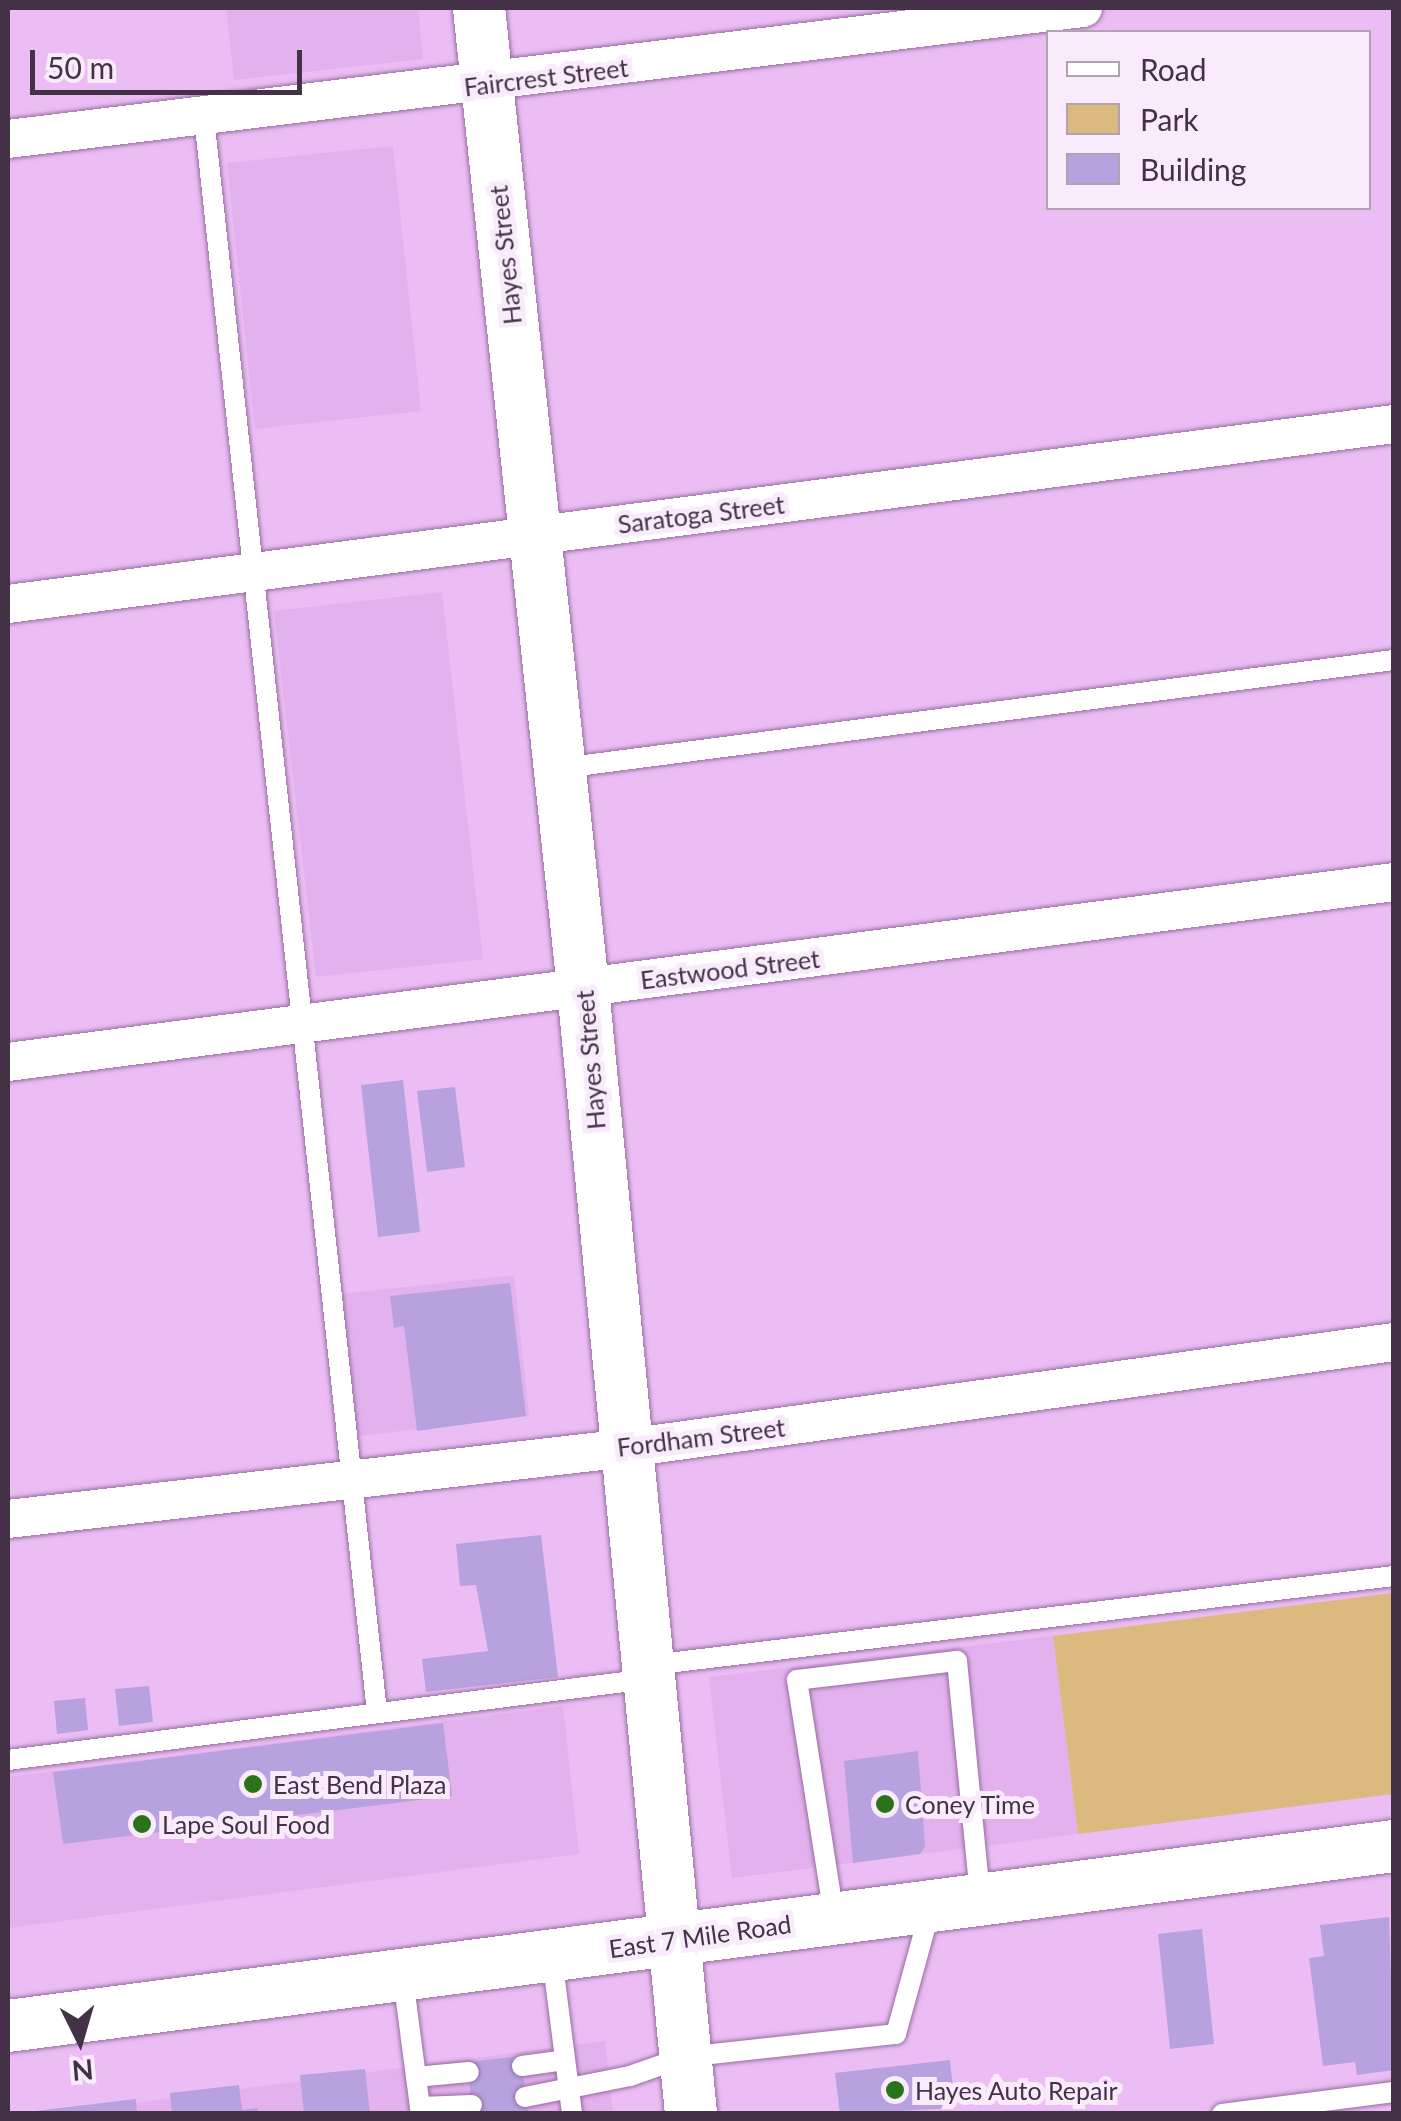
<!DOCTYPE html>
<style>
body{margin:0}
#map{position:relative;width:1401px;height:2121px;overflow:hidden;background:#ebbdf4;font-family:Lato,sans-serif}
div>[style]{position:absolute}
[style*='--x']{left:calc(var(--x)*1px);top:calc(var(--y)*1px);width:calc(var(--w)*1px);rotate:calc(var(--a)*1deg)}
.built>*{inset:0;background:#e3b1ee}
.green>*{inset:0;background:#dcb97e}
.building>*{inset:0;background:#b7a2df}
.roads{filter:drop-shadow(0 0 2px #976da0) drop-shadow(0 0 2px #976da0)}
.lane>*{height:20px;margin:-10px;padding:0 10px;transform-origin:10px;border-radius:10px;background:#fff}
.street>*{height:38px;margin:-19px;padding:0 19px;transform-origin:19px;border-radius:19px;background:#fff}
.secondary>*{height:52px;margin:-26px;padding:0 26px;transform-origin:26px;border-radius:26px;background:#fff}
.dots>*{width:28px;height:28px;translate:-50% -50%;box-sizing:border-box;border:5px solid #f9ebfc;border-radius:50%}
span{translate:-50% -50%;white-space:nowrap;text-align:center;line-height:1.15;-webkit-text-stroke:10px #f9ebfc;paint-order:stroke}
.street-label{font-size:25px;color:#433146}
.poi-label{font-size:25px;color:#433146}
.left{translate:0 -50%;text-align:left}
.frame{position:absolute;inset:0;border:10px solid #433146;pointer-events:none}
.legend{position:absolute;left:1046px;top:30px;width:325px;height:180px;box-sizing:border-box;background:#f9ebfc;border:2px solid #b0a1b3;margin:0;padding:12px 18px;list-style:none;font-size:30px;color:#433146}
.legend li{display:flex;align-items:center;gap:20px;height:50px}
.legend b{width:50px;border:2px solid #b0a1b3}
.north{position:absolute;left:30px;top:1991px;width:100px;height:100px;-webkit-text-stroke:8px #f9ebfc;paint-order:stroke;rotate:175deg;font-size:28px;font-weight:700;line-height:40px;text-align:center;color:#433146}
.north::after{content:'';display:block;margin:auto;width:35px;height:45px;background:#433146;clip-path:polygon(50% 0,100% 100%,50% 72%,0 100%)}
.scale{position:absolute;left:30px;top:50px;width:272px;height:45px;box-sizing:border-box;border:5px solid #433146;border-top:0;padding-left:12px;font-size:30px;line-height:35px;white-space:nowrap;color:#433146;-webkit-text-stroke:8px #f9ebfc;paint-order:stroke}
</style>
<div id="map">
<div class="built">
<div style="clip-path:polygon(226px 8px,418px 8px,423px 59px,234px 80px)"></div>
<div style="clip-path:polygon(393px 146px,421px 411px,255px 429px,227px 163px)"></div>
<div style="clip-path:polygon(442px 592px,483px 959px,316px 977px,274px 611px)"></div>
<div style="clip-path:polygon(514px 1275px,529px 1416px,358px 1436px,342px 1294px)"></div>
<div style="clip-path:polygon(1053px 1636px,1078px 1834px,732px 1878px,709px 1677px)"></div>
<div style="clip-path:polygon(563px 1706px,579px 1854px,8px 1928px,8px 1777px)"></div>
<div style="clip-path:polygon(605px 2041px,613px 2113px,52px 2114px)"></div>
</div>
<div class="green">
<div style="clip-path:polygon(1393px 1593px,1393px 1794px,1078px 1834px,1053px 1636px)"></div>
</div>
<div class="building">
<div style="clip-path:polygon(403px 1080px,420px 1232px,378px 1237px,361px 1085px)"></div>
<div style="clip-path:polygon(455px 1087px,465px 1167px,427px 1172px,417px 1091px)"></div>
<div style="clip-path:polygon(510px 1283px,526px 1416px,417px 1431px,404px 1326px,394px 1328px,390px 1296px)"></div>
<div style="clip-path:polygon(541px 1535px,558px 1677px,426px 1692px,422px 1659px,488px 1651px,476px 1585px,460px 1586px,456px 1544px)"></div>
<div style="clip-path:polygon(149px 1686px,153px 1722px,119px 1726px,115px 1689px)"></div>
<div style="clip-path:polygon(85px 1698px,88px 1730px,57px 1734px,54px 1701px)"></div>
<div style="clip-path:polygon(443px 1723px,452px 1796px,63px 1844px,53px 1772px)"></div>
<div style="clip-path:polygon(918px 1751px,925px 1846px,920px 1854px,853px 1863px,844px 1761px)"></div>
<div style="clip-path:polygon(1389px 1917px,1394px 2070px,1357px 2075px,1355px 2062px,1323px 2066px,1309px 1958px,1324px 1956px,1320px 1925px)"></div>
<div style="clip-path:polygon(1202px 1929px,1214px 2044px,1170px 2049px,1158px 1934px)"></div>
<div style="clip-path:polygon(521px 2056px,528px 2114px,473px 2114px,467px 2062px)"></div>
<div style="clip-path:polygon(950px 2060px,955px 2108px,840px 2114px,835px 2073px)"></div>
<div style="clip-path:polygon(365px 2069px,370px 2114px,304px 2114px,300px 2075px)"></div>
<div style="clip-path:polygon(239px 2085px,242px 2110px,258px 2108px,258px 2114px,172px 2114px,170px 2093px)"></div>
<div style="clip-path:polygon(136px 2099px,137px 2114px,35px 2114px,35px 2111px)"></div>
</div>
<div class="roads">
<div class="lane">
<div style="--x:204;--y:117;--w:1604;--a:83.81"></div>
<div style="--x:562;--y:768;--w:839;--a:-7.4"></div>
<div style="--x:651;--y:1665;--w:748;--a:-6.83"></div>
<div style="--x:8;--y:1760;--w:645;--a:-7.21"></div>
<div style="--x:834;--y:1916;--w:239;--a:-98.9"></div>
<div style="--x:797;--y:1680;--w:161;--a:-6.8"></div>
<div style="--x:957;--y:1661;--w:237;--a:84.4"></div>
<div style="--x:552;--y:1957;--w:158;--a:82.7"></div>
<div style="--x:403;--y:1978;--w:137;--a:82.5"></div>
<div style="--x:522;--y:2066;--w:43;--a:-7.9"></div>
<div style="--x:416;--y:2077;--w:53;--a:-5.4"></div>
<div style="--x:525;--y:2097;--w:107;--a:-11.3"></div>
<div style="--x:630;--y:2076;--w:57;--a:-19.4"></div>
<div style="--x:684;--y:2057;--w:213;--a:-6.2"></div>
<div style="--x:896;--y:2034;--w:132;--a:-74.6"></div>
<div style="--x:420;--y:2107;--w:52;--a:-2.2"></div>
<div style="--x:1222;--y:2114;--w:173;--a:-7.3"></div>
</div>
<div class="street">
<div style="--x:8;--y:139;--w:1083;--a:-6.95"></div>
<div style="--x:8;--y:604;--w:1398;--a:-7.4"></div>
<div style="--x:8;--y:1062;--w:1398;--a:-7.4"></div>
<div style="--x:8;--y:1519;--w:623;--a:-6.54"></div>
<div style="--x:627;--y:1448;--w:774;--a:-7.87"></div>
</div>
<div class="secondary">
<div style="--x:479;--y:8;--w:986;--a:83.94"></div>
<div style="--x:583;--y:988;--w:1131;--a:84.52"></div>
<div style="--x:8;--y:2026;--w:1398;--a:-7.4"></div>
</div>
</div>
<div class="dots">
<div style="left:253px;top:1784px;background:#297419"></div>
<div style="left:885px;top:1804px;background:#297419"></div>
<div style="left:142px;top:1824px;background:#297419"></div>
<div style="left:895px;top:2090px;background:#297419"></div>
</div>
<div class="street-label">
<span style="left:546px;top:77px;rotate:-7deg">Faircrest Street</span>
<span style="left:505px;top:255px;rotate:-96deg">Hayes Street</span>
<span style="left:701px;top:514px;rotate:-7deg">Saratoga Street</span>
<span style="left:730px;top:969px;rotate:-7deg">Eastwood Street</span>
<span style="left:590px;top:1060px;rotate:-95deg">Hayes Street</span>
<span style="left:701px;top:1437px;rotate:-7deg">Fordham Street</span>
<span style="left:700px;top:1936px;rotate:-8deg">East 7 Mile Road</span>
</div>
<div class="poi-label">
<span class="left" style="left:273px;top:1784px">East Bend Plaza</span>
<span class="left" style="left:905px;top:1804px">Coney Time</span>
<span class="left" style="left:162px;top:1824px">Lape Soul Food</span>
<span class="left" style="left:915px;top:2090px">Hayes Auto Repair</span>
</div>
<div class="frame"></div>
<ul class="legend">
<li><b style="height:12px;background:#fff"></b>Road</li>
<li><b style="height:28px;background:#dcb97e"></b>Park</li>
<li><b style="height:28px;background:#b7a2df"></b>Building</li>
</ul>
<div class="north">N</div>
<div class="scale">50 m</div>
</div>
